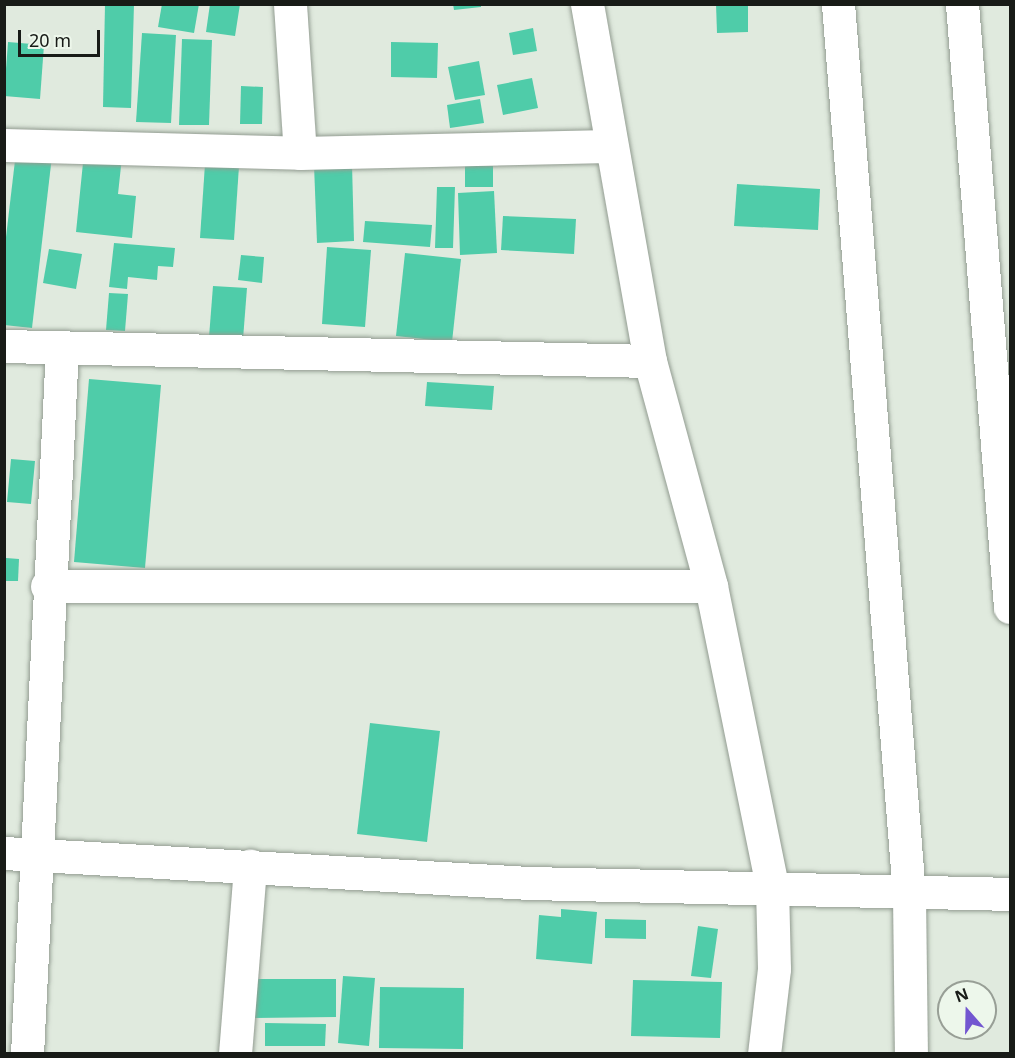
<!DOCTYPE html>
<style>
body{margin:0}
#map{position:relative;width:1015px;height:1058px;overflow:hidden;background:#e0eade;font-family:"Noto Sans",sans-serif}
div>[style]{position:absolute}
[style*='--x']{left:calc(var(--x)*1px);top:calc(var(--y)*1px);width:calc(var(--w)*1px);rotate:calc(var(--a)*1deg)}
.building>*{inset:0;background:#4fcca9}
.roads{filter:drop-shadow(0 0 2px #929c91) drop-shadow(0 0 2px #929c91)}
.street>*{height:33px;margin:-16.5px;padding:0 16.5px;transform-origin:16.5px;border-radius:16.5px;background:#fff}
.secondary>*{height:33px;margin:-16.5px;padding:0 16.5px;transform-origin:16.5px;border-radius:16.5px;background:#fff}
span{translate:-50% -50%;white-space:nowrap;text-align:center;line-height:1.15;-webkit-text-stroke:4.5px #edf7eb;paint-order:stroke}
.frame{position:absolute;inset:0;border:6px solid #181b17;pointer-events:none}
.north{position:absolute;left:937px;top:980px;width:60px;height:60px;box-sizing:border-box;background:#edf7eb;border:2px solid #989f96;border-radius:50%;rotate:340deg;font-size:16px;font-weight:700;line-height:24px;text-align:center;color:#181b17}
.north::after{content:'';display:block;margin:auto;width:21px;height:27px;background:#7256d0;clip-path:polygon(50% 0,100% 100%,50% 72%,0 100%)}
.scale{position:absolute;left:18px;top:30px;width:82px;height:27px;box-sizing:border-box;border:3px solid #181b17;border-top:0;padding-left:8px;font-size:18px;line-height:21px;white-space:nowrap;color:#181b17;-webkit-text-stroke:4px #edf7eb;paint-order:stroke}
</style>
<div id="map">
<div class="building">
<div style="clip-path:polygon(105px 4px,134px 4px,131px 108px,103px 107px)"></div>
<div style="clip-path:polygon(162px 4px,199px 4px,194px 33px,158px 27px)"></div>
<div style="clip-path:polygon(210px 4px,240px 4px,235px 36px,206px 32px)"></div>
<div style="clip-path:polygon(453px 4px,481px 4px,481px 7px,454px 10px)"></div>
<div style="clip-path:polygon(716px 4px,748px 4px,748px 32px,717px 33px)"></div>
<div style="clip-path:polygon(533px 28px,537px 51px,513px 55px,509px 33px)"></div>
<div style="clip-path:polygon(142px 33px,176px 35px,171px 123px,136px 122px)"></div>
<div style="clip-path:polygon(182px 39px,212px 40px,209px 125px,179px 125px)"></div>
<div style="clip-path:polygon(8px 42px,44px 45px,40px 99px,4px 96px)"></div>
<div style="clip-path:polygon(391px 42px,438px 43px,437px 78px,391px 77px)"></div>
<div style="clip-path:polygon(479px 61px,485px 95px,455px 100px,448px 67px)"></div>
<div style="clip-path:polygon(532px 78px,538px 108px,503px 115px,497px 85px)"></div>
<div style="clip-path:polygon(241px 86px,263px 87px,262px 124px,240px 124px)"></div>
<div style="clip-path:polygon(480px 99px,484px 123px,450px 128px,447px 105px)"></div>
<div style="clip-path:polygon(16px 152px,52px 156px,32px 328px,4px 325px,4px 254px)"></div>
<div style="clip-path:polygon(84px 153px,122px 157px,118px 194px,136px 196px,132px 238px,76px 232px)"></div>
<div style="clip-path:polygon(205px 164px,239px 166px,234px 240px,200px 238px)"></div>
<div style="clip-path:polygon(352px 164px,354px 241px,317px 243px,314px 165px)"></div>
<div style="clip-path:polygon(465px 166px,493px 166px,493px 187px,465px 187px)"></div>
<div style="clip-path:polygon(737px 184px,820px 189px,818px 230px,734px 226px)"></div>
<div style="clip-path:polygon(437px 187px,455px 187px,453px 248px,435px 248px)"></div>
<div style="clip-path:polygon(494px 191px,497px 253px,460px 255px,458px 193px)"></div>
<div style="clip-path:polygon(503px 216px,576px 219px,574px 254px,501px 250px)"></div>
<div style="clip-path:polygon(365px 221px,432px 225px,430px 247px,363px 242px)"></div>
<div style="clip-path:polygon(114px 243px,175px 248px,173px 267px,158px 266px,157px 280px,128px 277px,127px 289px,109px 287px)"></div>
<div style="clip-path:polygon(327px 247px,371px 250px,365px 327px,322px 324px)"></div>
<div style="clip-path:polygon(49px 249px,82px 254px,76px 289px,43px 283px)"></div>
<div style="clip-path:polygon(405px 253px,461px 259px,452px 342px,396px 336px)"></div>
<div style="clip-path:polygon(241px 255px,264px 257px,262px 283px,238px 280px)"></div>
<div style="clip-path:polygon(213px 286px,247px 288px,243px 339px,209px 337px)"></div>
<div style="clip-path:polygon(109px 293px,128px 294px,125px 331px,106px 330px)"></div>
<div style="clip-path:polygon(89px 379px,161px 385px,145px 568px,74px 562px)"></div>
<div style="clip-path:polygon(427px 382px,494px 386px,492px 410px,425px 406px)"></div>
<div style="clip-path:polygon(11px 459px,35px 461px,31px 504px,7px 502px)"></div>
<div style="clip-path:polygon(6px 558px,19px 559px,18px 581px,5px 581px)"></div>
<div style="clip-path:polygon(370px 723px,440px 731px,427px 842px,357px 834px)"></div>
<div style="clip-path:polygon(561px 909px,597px 912px,592px 964px,536px 959px,539px 915px,561px 917px)"></div>
<div style="clip-path:polygon(605px 919px,646px 920px,646px 939px,605px 938px)"></div>
<div style="clip-path:polygon(698px 926px,718px 929px,711px 978px,691px 976px)"></div>
<div style="clip-path:polygon(343px 976px,375px 978px,369px 1046px,338px 1043px)"></div>
<div style="clip-path:polygon(254px 979px,336px 979px,336px 1017px,253px 1018px)"></div>
<div style="clip-path:polygon(633px 980px,722px 982px,720px 1038px,631px 1036px)"></div>
<div style="clip-path:polygon(380px 987px,464px 988px,463px 1049px,379px 1048px)"></div>
<div style="clip-path:polygon(265px 1023px,326px 1024px,325px 1046px,265px 1046px)"></div>
</div>
<div class="roads">
<div class="street">
<div style="--x:290;--y:4;--w:149;--a:86.2"></div>
<div style="--x:838;--y:4;--w:894;--a:85.44"></div>
<div style="--x:909;--y:895;--w:159;--a:89.3"></div>
<div style="--x:962;--y:4;--w:605;--a:85.45"></div>
<div style="--x:4;--y:145;--w:296;--a:1.5"></div>
<div style="--x:300;--y:153;--w:309;--a:-1.3"></div>
<div style="--x:4;--y:346;--w:646;--a:1.33"></div>
<div style="--x:47;--y:586;--w:664;--a:0"></div>
<div style="--x:4;--y:853;--w:526;--a:3.27"></div>
<div style="--x:529;--y:883;--w:481;--a:1.3"></div>
<div style="--x:27;--y:1054;--w:706;--a:-87.16"></div>
<div style="--x:235;--y:1054;--w:189;--a:-85.4"></div>
</div>
<div class="secondary">
<div style="--x:587;--y:4;--w:363;--a:80"></div>
<div style="--x:650;--y:361;--w:233;--a:74.8"></div>
<div style="--x:711;--y:586;--w:307;--a:78.5"></div>
<div style="--x:772;--y:887;--w:82;--a:88.6"></div>
<div style="--x:774;--y:969;--w:86;--a:96.7"></div>
</div>
</div>
<div class="frame"></div>
<div class="north">N</div>
<div class="scale">20 m</div>
</div>
